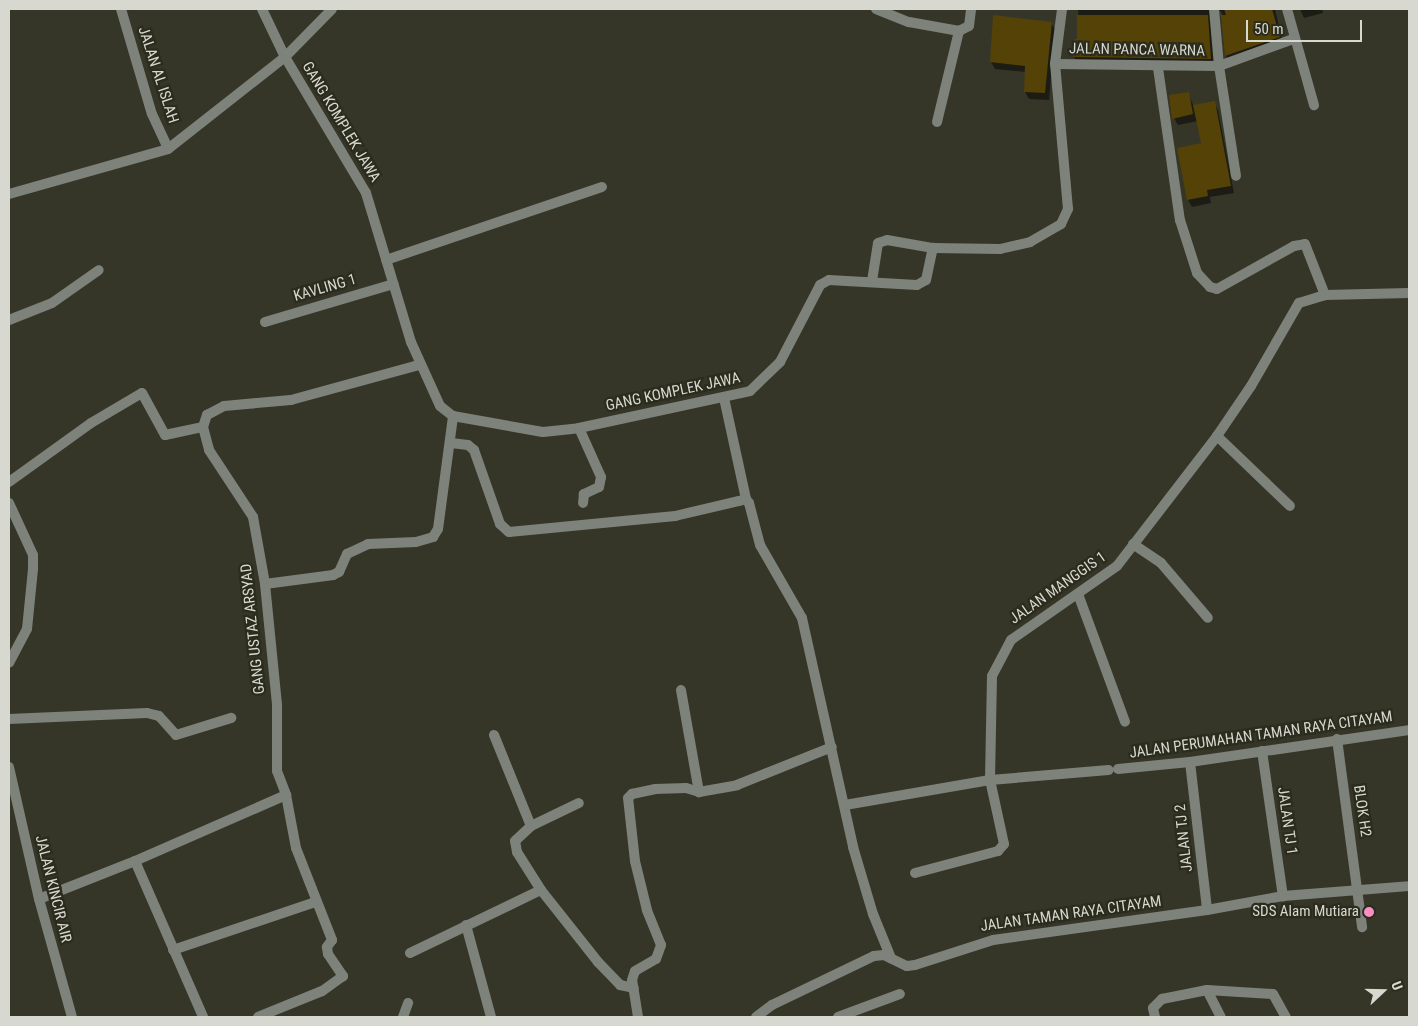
<!DOCTYPE html>
<style>
body{margin:0}
#map{position:relative;width:1418px;height:1026px;overflow:hidden;background:#353627;font-family:"Roboto Condensed",sans-serif}
div>[style]{position:absolute}
[style*='--x']{left:calc(var(--x)*1px);top:calc(var(--y)*1px);width:calc(var(--w)*1px);rotate:calc(var(--a)*1deg)}
.shadow>*{inset:0;background:#0007}
.building>*{inset:0;background:#554207}
.street>*{height:10px;margin:-5px;padding:0 5px;transform-origin:5px;border-radius:5px;background:#7d827b}
.dots>*{width:14px;height:14px;translate:-50% -50%;box-sizing:border-box;border:2px solid #2b2c1d;border-radius:50%}
span{translate:-50% -50%;white-space:nowrap;text-align:center;line-height:1.15;-webkit-text-stroke:4.5px #2b2c1d;paint-order:stroke}
.street-label{font-size:15px;color:#d7d8cf}
.poi-label{font-size:15px;color:#d7d8cf}
.right{translate:-100% -50%;text-align:right}
.frame{position:absolute;inset:0;border:10px solid #d7d8cf;pointer-events:none}
.north{position:absolute;left:1358px;top:966px;width:50px;height:50px;-webkit-text-stroke:4px #2b2c1d;paint-order:stroke;rotate:69deg;font-size:14px;font-weight:700;line-height:20px;text-align:center;color:#d7d8cf}
.north::after{content:'';display:block;margin:auto;width:18px;height:22px;background:#d7d8cf;clip-path:polygon(50% 0,100% 100%,50% 72%,0 100%)}
.scale{position:absolute;left:1246px;top:20px;width:116px;height:22px;box-sizing:border-box;border:2px solid #d7d8cf;border-top:0;padding-left:6px;font-size:15px;line-height:18px;white-space:nowrap;color:#d7d8cf;-webkit-text-stroke:4px #2b2c1d;paint-order:stroke}
</style>
<div id="map">
<div class="shadow">
<div style="clip-path:polygon(1078px 9px,1217px 9px,1215px 66px,1078px 64px,1074px 57px,1075px 41px,1079px 41px)"></div>
<div style="clip-path:polygon(1218px 9px,1275px 9px,1283px 44px,1230px 63px,1226px 56px,1222px 13px)"></div>
<div style="clip-path:polygon(1300px 9px,1322px 9px,1323px 13px,1304px 18px)"></div>
<div style="clip-path:polygon(1051px 23px,1055px 30px,1049px 100px,1029px 99px,1025px 92px,1026px 72px,995px 69px,991px 62px)"></div>
<div style="clip-path:polygon(1188px 93px,1194px 107px,1214px 103px,1218px 110px,1234px 193px,1210px 197px,1211px 203px,1192px 207px,1188px 200px,1202px 144px,1198px 121px,1178px 125px,1174px 118px)"></div>
</div>
<div class="building">
<div style="clip-path:polygon(1224px 9px,1272px 9px,1280px 37px,1225px 56px,1221px 15px,1226px 15px)"></div>
<div style="clip-path:polygon(993px 15px,1052px 22px,1045px 93px,1024px 92px,1025px 66px,990px 62px)"></div>
<div style="clip-path:polygon(1077px 15px,1208px 15px,1211px 59px,1073px 57px,1074px 39px,1077px 39px)"></div>
<div style="clip-path:polygon(1189px 92px,1193px 114px,1172px 119px,1169px 95px)"></div>
<div style="clip-path:polygon(1215px 101px,1231px 186px,1207px 190px,1208px 196px,1187px 200px,1177px 148px,1201px 143px,1193px 105px)"></div>
</div>
<div class="street">
<div style="--x:121;--y:9;--w:109;--a:73.6"></div>
<div style="--x:152;--y:114;--w:38;--a:65"></div>
<div style="--x:262;--y:9;--w:53;--a:64.4"></div>
<div style="--x:285;--y:57;--w:158;--a:59.2"></div>
<div style="--x:366;--y:193;--w:156;--a:73.2"></div>
<div style="--x:411;--y:342;--w:70;--a:65.6"></div>
<div style="--x:440;--y:406;--w:16;--a:38"></div>
<div style="--x:453;--y:416;--w:91;--a:10.1"></div>
<div style="--x:543;--y:432;--w:36;--a:-6"></div>
<div style="--x:579;--y:428;--w:175;--a:-12.2"></div>
<div style="--x:750;--y:391;--w:42;--a:-44"></div>
<div style="--x:780;--y:362;--w:87;--a:-62.5"></div>
<div style="--x:820;--y:285;--w:10;--a:-29"></div>
<div style="--x:829;--y:280;--w:88;--a:3.3"></div>
<div style="--x:917;--y:285;--w:10;--a:-29"></div>
<div style="--x:926;--y:280;--w:33;--a:-78"></div>
<div style="--x:933;--y:248;--w:67;--a:0.9"></div>
<div style="--x:1000;--y:249;--w:31;--a:-13"></div>
<div style="--x:1030;--y:242;--w:36;--a:-30"></div>
<div style="--x:1061;--y:224;--w:17;--a:-65"></div>
<div style="--x:1068;--y:209;--w:146;--a:-95.1"></div>
<div style="--x:1055;--y:64;--w:55;--a:-82.7"></div>
<div style="--x:876;--y:9;--w:35;--a:22"></div>
<div style="--x:909;--y:22;--w:51;--a:10.2"></div>
<div style="--x:959;--y:31;--w:11;--a:-27"></div>
<div style="--x:969;--y:26;--w:17;--a:-83"></div>
<div style="--x:1214;--y:9;--w:57;--a:85"></div>
<div style="--x:1219;--y:66;--w:111;--a:81.2"></div>
<div style="--x:1287;--y:9;--w:100;--a:74.3"></div>
<div style="--x:1055;--y:64;--w:164;--a:0.7"></div>
<div style="--x:1219;--y:66;--w:79;--a:-20"></div>
<div style="--x:1158;--y:68;--w:154;--a:81.8"></div>
<div style="--x:1180;--y:220;--w:56;--a:72.2"></div>
<div style="--x:1197;--y:273;--w:19;--a:47"></div>
<div style="--x:1210;--y:287;--w:7;--a:16"></div>
<div style="--x:1217;--y:289;--w:88;--a:-29.2"></div>
<div style="--x:1294;--y:246;--w:11;--a:-10"></div>
<div style="--x:1305;--y:244;--w:55;--a:68.6"></div>
<div style="--x:937;--y:122;--w:94;--a:-76.4"></div>
<div style="--x:9;--y:194;--w:165;--a:-15.8"></div>
<div style="--x:168;--y:149;--w:149;--a:-38.2"></div>
<div style="--x:285;--y:57;--w:67;--a:-45.6"></div>
<div style="--x:386;--y:260;--w:228;--a:-18.7"></div>
<div style="--x:872;--y:281;--w:38;--a:-81"></div>
<div style="--x:878;--y:243;--w:9;--a:-18"></div>
<div style="--x:887;--y:240;--w:47;--a:9.9"></div>
<div style="--x:9;--y:320;--w:46;--a:-21.6"></div>
<div style="--x:52;--y:303;--w:57;--a:-35.1"></div>
<div style="--x:265;--y:322;--w:134;--a:-16.5"></div>
<div style="--x:724;--y:398;--w:103;--a:77.7"></div>
<div style="--x:203;--y:427;--w:13;--a:-72"></div>
<div style="--x:207;--y:415;--w:19;--a:-28"></div>
<div style="--x:224;--y:406;--w:67;--a:-5.1"></div>
<div style="--x:291;--y:400;--w:133;--a:-15.3"></div>
<div style="--x:579;--y:428;--w:54;--a:65.8"></div>
<div style="--x:601;--y:477;--w:10;--a:101"></div>
<div style="--x:599;--y:487;--w:17;--a:155"></div>
<div style="--x:584;--y:494;--w:9;--a:96"></div>
<div style="--x:1217;--y:436;--w:101;--a:43.8"></div>
<div style="--x:451;--y:443;--w:17;--a:7"></div>
<div style="--x:468;--y:445;--w:8;--a:40"></div>
<div style="--x:474;--y:450;--w:78;--a:70.6"></div>
<div style="--x:500;--y:524;--w:12;--a:42"></div>
<div style="--x:509;--y:532;--w:167;--a:-5.5"></div>
<div style="--x:675;--y:516;--w:66;--a:-13.2"></div>
<div style="--x:739;--y:501;--w:7;--a:-16"></div>
<div style="--x:746;--y:499;--w:5;--a:53"></div>
<div style="--x:749;--y:503;--w:43;--a:75.3"></div>
<div style="--x:760;--y:545;--w:84;--a:60.1"></div>
<div style="--x:802;--y:618;--w:235;--a:77.4"></div>
<div style="--x:853;--y:847;--w:70;--a:73.4"></div>
<div style="--x:873;--y:914;--w:48;--a:67.8"></div>
<div style="--x:9;--y:482;--w:101;--a:-35.7"></div>
<div style="--x:91;--y:423;--w:59;--a:-30.5"></div>
<div style="--x:142;--y:393;--w:48;--a:61.3"></div>
<div style="--x:165;--y:435;--w:39;--a:-12"></div>
<div style="--x:203;--y:427;--w:24;--a:75"></div>
<div style="--x:209;--y:450;--w:80;--a:56.7"></div>
<div style="--x:253;--y:517;--w:68;--a:79.8"></div>
<div style="--x:265;--y:584;--w:122;--a:84.3"></div>
<div style="--x:277;--y:705;--w:66;--a:90"></div>
<div style="--x:277;--y:771;--w:26;--a:69"></div>
<div style="--x:286;--y:795;--w:54;--a:79.3"></div>
<div style="--x:296;--y:848;--w:99;--a:68.6"></div>
<div style="--x:332;--y:940;--w:9;--a:126"></div>
<div style="--x:327;--y:947;--w:7;--a:82"></div>
<div style="--x:328;--y:954;--w:27;--a:56"></div>
<div style="--x:343;--y:976;--w:26;--a:144"></div>
<div style="--x:322;--y:991;--w:69;--a:157.9"></div>
<div style="--x:9;--y:503;--w:57;--a:65.2"></div>
<div style="--x:33;--y:555;--w:14;--a:90"></div>
<div style="--x:33;--y:569;--w:60;--a:95.7"></div>
<div style="--x:27;--y:629;--w:38;--a:118"></div>
<div style="--x:1133;--y:544;--w:34;--a:34"></div>
<div style="--x:1161;--y:563;--w:72;--a:49.5"></div>
<div style="--x:265;--y:584;--w:69;--a:-7.5"></div>
<div style="--x:333;--y:575;--w:7;--a:-27"></div>
<div style="--x:339;--y:572;--w:20;--a:-66"></div>
<div style="--x:347;--y:554;--w:23;--a:-25"></div>
<div style="--x:368;--y:544;--w:48;--a:-2.4"></div>
<div style="--x:416;--y:542;--w:18;--a:-16"></div>
<div style="--x:433;--y:537;--w:9;--a:-58"></div>
<div style="--x:438;--y:529;--w:114;--a:-82.4"></div>
<div style="--x:1078;--y:594;--w:136;--a:69.8"></div>
<div style="--x:681;--y:690;--w:104;--a:80"></div>
<div style="--x:9;--y:719;--w:138;--a:-2.5"></div>
<div style="--x:147;--y:713;--w:12;--a:14"></div>
<div style="--x:159;--y:716;--w:25;--a:48"></div>
<div style="--x:176;--y:735;--w:58;--a:-17.2"></div>
<div style="--x:494;--y:735;--w:98;--a:67.9"></div>
<div style="--x:1337;--y:739;--w:190;--a:82.4"></div>
<div style="--x:1262;--y:751;--w:147;--a:81.8"></div>
<div style="--x:1190;--y:762;--w:149;--a:83.4"></div>
<div style="--x:9;--y:767;--w:135;--a:77.2"></div>
<div style="--x:39;--y:899;--w:123;--a:74.4"></div>
<div style="--x:1118;--y:769;--w:72;--a:-5.6"></div>
<div style="--x:1190;--y:762;--w:221;--a:-8.3"></div>
<div style="--x:845;--y:805;--w:147;--a:-9.8"></div>
<div style="--x:990;--y:780;--w:119;--a:-4.8"></div>
<div style="--x:135;--y:861;--w:165;--a:-23.6"></div>
<div style="--x:915;--y:873;--w:86;--a:-14.8"></div>
<div style="--x:998;--y:851;--w:9;--a:-49"></div>
<div style="--x:1004;--y:844;--w:66;--a:-102.3"></div>
<div style="--x:990;--y:780;--w:104;--a:-88.9"></div>
<div style="--x:992;--y:676;--w:41;--a:-62.2"></div>
<div style="--x:1011;--y:640;--w:129;--a:-34.9"></div>
<div style="--x:1117;--y:566;--w:164;--a:-52.4"></div>
<div style="--x:1217;--y:436;--w:60;--a:-55.8"></div>
<div style="--x:1251;--y:386;--w:96;--a:-60"></div>
<div style="--x:1299;--y:303;--w:27;--a:-17"></div>
<div style="--x:1325;--y:295;--w:84;--a:-1.4"></div>
<div style="--x:541;--y:890;--w:45;--a:-122.3"></div>
<div style="--x:517;--y:852;--w:11;--a:-100"></div>
<div style="--x:515;--y:841;--w:22;--a:-43"></div>
<div style="--x:531;--y:826;--w:53;--a:-25.6"></div>
<div style="--x:39;--y:899;--w:103;--a:-21.6"></div>
<div style="--x:135;--y:861;--w:170;--a:66.4"></div>
<div style="--x:466;--y:925;--w:95;--a:74.8"></div>
<div style="--x:173;--y:950;--w:151;--a:-18.6"></div>
<div style="--x:410;--y:953;--w:145;--a:-25.7"></div>
<div style="--x:541;--y:890;--w:92;--a:51.6"></div>
<div style="--x:598;--y:962;--w:32;--a:46"></div>
<div style="--x:620;--y:985;--w:14;--a:12"></div>
<div style="--x:1207;--y:990;--w:30;--a:63"></div>
<div style="--x:403;--y:1017;--w:15;--a:-70"></div>
<div style="--x:638;--y:1017;--w:37;--a:-99"></div>
<div style="--x:632;--y:980;--w:9;--a:-72"></div>
<div style="--x:635;--y:971;--w:24;--a:-30"></div>
<div style="--x:656;--y:959;--w:15;--a:-70"></div>
<div style="--x:661;--y:945;--w:38;--a:-112"></div>
<div style="--x:647;--y:910;--w:50;--a:-103.8"></div>
<div style="--x:635;--y:861;--w:63;--a:-96.3"></div>
<div style="--x:628;--y:798;--w:6;--a:-45"></div>
<div style="--x:632;--y:794;--w:24;--a:-12"></div>
<div style="--x:655;--y:789;--w:31;--a:-2"></div>
<div style="--x:686;--y:788;--w:14;--a:17"></div>
<div style="--x:699;--y:792;--w:39;--a:-10"></div>
<div style="--x:737;--y:785;--w:102;--a:-21.8"></div>
<div style="--x:756;--y:1017;--w:20;--a:-37"></div>
<div style="--x:772;--y:1005;--w:113;--a:-25.7"></div>
<div style="--x:874;--y:956;--w:10;--a:-6"></div>
<div style="--x:884;--y:955;--w:25;--a:26"></div>
<div style="--x:907;--y:966;--w:8;--a:-7"></div>
<div style="--x:915;--y:965;--w:82;--a:-17.8"></div>
<div style="--x:993;--y:940;--w:216;--a:-8"></div>
<div style="--x:1207;--y:910;--w:77;--a:-10.4"></div>
<div style="--x:1283;--y:896;--w:126;--a:-4.5"></div>
<div style="--x:838;--y:1017;--w:66;--a:-20.4"></div>
<div style="--x:1155;--y:1017;--w:9;--a:-103"></div>
<div style="--x:1153;--y:1008;--w:13;--a:-45"></div>
<div style="--x:1162;--y:999;--w:46;--a:-11.3"></div>
<div style="--x:1207;--y:990;--w:66;--a:3.5"></div>
<div style="--x:1273;--y:994;--w:26;--a:61"></div>
</div>
<div class="dots">
<div style="left:1369px;top:912px;background:#fb8fc4"></div>
</div>
<div class="street-label">
<span style="left:1137px;top:50px;rotate:1deg">JALAN PANCA WARNA</span>
<span style="left:158px;top:75px;rotate:72deg">JALAN AL ISLAH</span>
<span style="left:341px;top:122px;rotate:59deg">GANG KOMPLEK JAWA</span>
<span style="left:325px;top:288px;rotate:-16deg">KAVLING 1</span>
<span style="left:673px;top:392px;rotate:-12deg">GANG KOMPLEK JAWA</span>
<span style="left:1058px;top:588px;rotate:-35deg">JALAN MANGGIS 1</span>
<span style="left:253px;top:629px;rotate:-96deg">GANG USTAZ ARSYAD</span>
<span style="left:1261px;top:735px;rotate:-8deg">JALAN PERUMAHAN TAMAN RAYA CITAYAM</span>
<span style="left:1362px;top:811px;rotate:82deg">BLOK H2</span>
<span style="left:1287px;top:821px;rotate:82deg">JALAN TJ 1</span>
<span style="left:1184px;top:838px;rotate:-96deg">JALAN TJ 2</span>
<span style="left:53px;top:889px;rotate:76deg">JALAN KINCIR AIR</span>
<span style="left:1071px;top:914px;rotate:-8deg">JALAN TAMAN RAYA CITAYAM</span>
</div>
<div class="poi-label">
<span class="right" style="left:1359px;top:912px">SDS Alam Mutiara</span>
</div>
<div class="frame"></div>
<div class="north">U</div>
<div class="scale">50 m</div>
</div>
